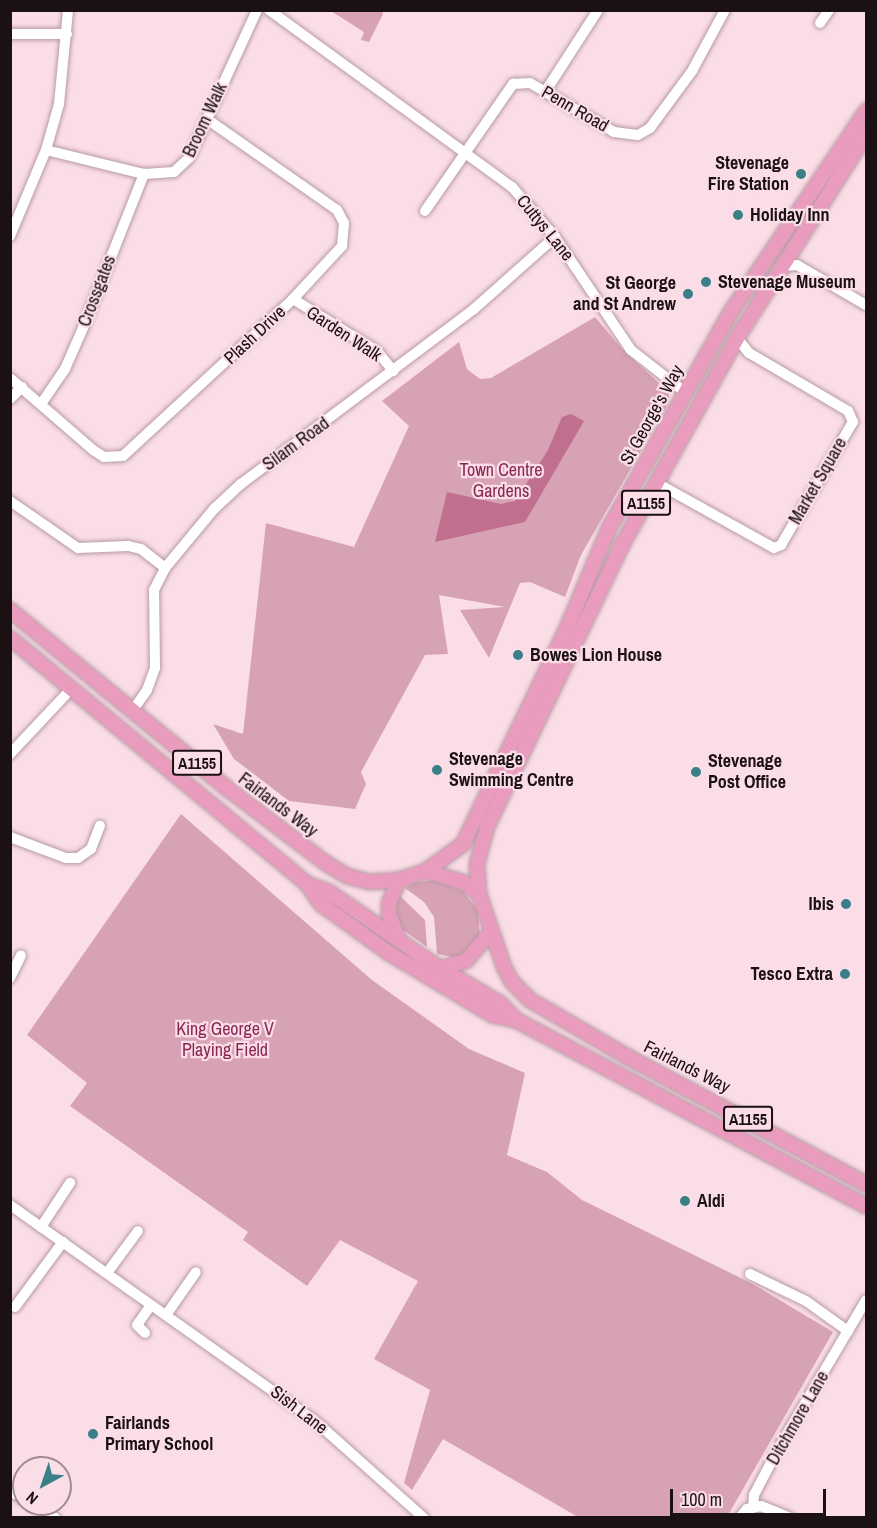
<!DOCTYPE html>
<style>
body{margin:0}
#map{position:relative;width:877px;height:1528px;overflow:hidden;background:#fbdde7;font-family:"Archivo Narrow",sans-serif}
div>[style]{position:absolute}
[style*='--x']{left:calc(var(--x)*1px);top:calc(var(--y)*1px);width:calc(var(--w)*1px);rotate:calc(var(--a)*1deg)}
.green>*{inset:0;background:#d8a2b5}
.water>*{inset:0;background:#c16f8f}
.roads{filter:drop-shadow(0 0 2px #b79ba4) drop-shadow(0 0 2px #b79ba4)}
.minor>*{height:10px;margin:-5px;padding:0 5px;transform-origin:5px;border-radius:5px;background:#fff}
.major>*{height:14px;margin:-7px;padding:0 7px;transform-origin:7px;border-radius:7px;background:#e99cbd}
.dots>*{width:16px;height:16px;translate:-50% -50%;box-sizing:border-box;border:3px solid #fbdde7;border-radius:50%}
span{translate:-50% -50%;white-space:nowrap;text-align:center;line-height:1.15;-webkit-text-stroke:4.5px #fbdde7;paint-order:stroke}
.shield-label span{padding:2px 4px;background:#fbdde7;border:2px solid;border-radius:4px;-webkit-text-stroke-width:0}
.shield-label{font-size:16px;color:#1b1115;font-weight:700}
.street-label{font-size:18px;color:#1b1115}
.poi-label{font-size:18px;color:#1b1115;font-weight:700}
.right{translate:-100% -50%;text-align:right}
.left{translate:0 -50%;text-align:left}
.park-label{font-size:18px;color:#882654}
.frame{position:absolute;inset:0;border:12px solid #1b1115;pointer-events:none}
.north{position:absolute;left:12px;top:1456px;width:60px;height:60px;box-sizing:border-box;background:#fbdde7;border:2px solid #a18b93;border-radius:50%;rotate:220deg;font-size:16px;font-weight:700;line-height:24px;text-align:center;color:#1b1115}
.north::after{content:'';display:block;margin:auto;width:21px;height:27px;background:#387f88;clip-path:polygon(50% 0,100% 100%,50% 72%,0 100%)}
.scale{position:absolute;left:670px;top:1489px;width:156px;height:27px;box-sizing:border-box;border:3px solid #1b1115;border-top:0;padding-left:8px;font-size:18px;line-height:21px;white-space:nowrap;color:#1b1115;-webkit-text-stroke:4px #fbdde7;paint-order:stroke}
</style>
<div id="map">
<div class="green">
<div style="clip-path:polygon(331px 11px,382px 11px,383px 14px,369px 42px,361px 40px,364px 32px)"></div>
<div style="clip-path:polygon(595px 317px,624px 351px,669px 392px,669px 402px,581px 555px,565px 597px,530px 582px,520px 583px,489px 658px,460px 610px,505px 607px,439px 595px,448px 654px,425px 655px,361px 772px,366px 784px,355px 809px,289px 801px,234px 759px,213px 724px,243px 734px,266px 523px,354px 547px,409px 426px,382px 401px,459px 342px,467px 369px,480px 379px,491px 378px)"></div>
<div style="clip-path:polygon(181px 814px,372px 980px,469px 1049px,525px 1073px,507px 1155px,547px 1172px,582px 1200px,753px 1284px,833px 1332px,727px 1517px,578px 1517px,443px 1439px,412px 1490px,404px 1483px,430px 1390px,374px 1359px,418px 1281px,340px 1240px,307px 1286px,243px 1240px,248px 1232px,70px 1106px,87px 1083px,27px 1035px)"></div>
<div style="clip-path:polygon(434px 880px,462px 890px,478px 910px,480px 938px,458px 958px,437px 954px,434px 917px,424px 902px,405px 888px,413px 883px)"></div>
<div style="clip-path:polygon(399px 895px,425px 920px,427px 947px,399px 927px,395px 905px)"></div>
</div>
<div class="water">
<div style="clip-path:polygon(571px 414px,584px 421px,525px 522px,435px 542px,447px 492px,501px 504px,515px 501px,548px 450px,562px 417px)"></div>
</div>
<div class="roads">
<div class="minor">
<div style="--x:269;--y:10;--w:301;--a:36.1"></div>
<div style="--x:512;--y:187;--w:66;--a:49.3"></div>
<div style="--x:555;--y:237;--w:136;--a:56.1"></div>
<div style="--x:631;--y:350;--w:68;--a:37.9"></div>
<div style="--x:820;--y:23;--w:16;--a:-55"></div>
<div style="--x:10;--y:34;--w:57;--a:0"></div>
<div style="--x:545;--y:92;--w:98;--a:-57.1"></div>
<div style="--x:46;--y:150;--w:101;--a:13.8"></div>
<div style="--x:144;--y:174;--w:30;--a:-4"></div>
<div style="--x:174;--y:172;--w:21;--a:-43"></div>
<div style="--x:189;--y:158;--w:163;--a:-65.3"></div>
<div style="--x:425;--y:211;--w:155;--a:-55.3"></div>
<div style="--x:513;--y:84;--w:17;--a:-3"></div>
<div style="--x:530;--y:83;--w:97;--a:30.3"></div>
<div style="--x:614;--y:132;--w:24;--a:7"></div>
<div style="--x:638;--y:135;--w:14;--a:-30"></div>
<div style="--x:650;--y:128;--w:71;--a:-53.6"></div>
<div style="--x:692;--y:71;--w:69;--a:-61.6"></div>
<div style="--x:10;--y:236;--w:93;--a:-67.3"></div>
<div style="--x:46;--y:150;--w:48;--a:-74.2"></div>
<div style="--x:59;--y:104;--w:94;--a:-84.5"></div>
<div style="--x:782;--y:266;--w:15;--a:-4"></div>
<div style="--x:797;--y:265;--w:80;--a:30.1"></div>
<div style="--x:293;--y:299;--w:99;--a:31.8"></div>
<div style="--x:377;--y:351;--w:26;--a:51"></div>
<div style="--x:10;--y:378;--w:110;--a:40.9"></div>
<div style="--x:93;--y:450;--w:13;--a:32"></div>
<div style="--x:104;--y:457;--w:19;--a:-3"></div>
<div style="--x:123;--y:456;--w:231;--a:-42.7"></div>
<div style="--x:293;--y:299;--w:72;--a:-47.2"></div>
<div style="--x:342;--y:246;--w:23;--a:-85"></div>
<div style="--x:344;--y:223;--w:15;--a:-118"></div>
<div style="--x:337;--y:210;--w:159;--a:-145"></div>
<div style="--x:10;--y:399;--w:17;--a:-45"></div>
<div style="--x:41;--y:404;--w:42;--a:-55.6"></div>
<div style="--x:65;--y:369;--w:45;--a:-66.3"></div>
<div style="--x:83;--y:328;--w:166;--a:-68.4"></div>
<div style="--x:657;--y:483;--w:134;--a:29.1"></div>
<div style="--x:774;--y:548;--w:8;--a:-23"></div>
<div style="--x:781;--y:545;--w:143;--a:-59.7"></div>
<div style="--x:853;--y:422;--w:12;--a:-114"></div>
<div style="--x:848;--y:411;--w:115;--a:-149.6"></div>
<div style="--x:749;--y:353;--w:19;--a:-129"></div>
<div style="--x:10;--y:501;--w:83;--a:34.7"></div>
<div style="--x:78;--y:548;--w:50;--a:-2.3"></div>
<div style="--x:128;--y:546;--w:13;--a:13"></div>
<div style="--x:141;--y:549;--w:31;--a:38"></div>
<div style="--x:133;--y:710;--w:24;--a:-55"></div>
<div style="--x:147;--y:690;--w:23;--a:-70"></div>
<div style="--x:155;--y:668;--w:78;--a:-90.7"></div>
<div style="--x:154;--y:590;--w:25;--a:-63"></div>
<div style="--x:165;--y:568;--w:77;--a:-50.3"></div>
<div style="--x:214;--y:509;--w:37;--a:-43"></div>
<div style="--x:241;--y:484;--w:290;--a:-36.9"></div>
<div style="--x:473;--y:310;--w:110;--a:-41.7"></div>
<div style="--x:10;--y:754;--w:89;--a:-46.8"></div>
<div style="--x:10;--y:837;--w:60;--a:20.6"></div>
<div style="--x:66;--y:858;--w:12;--a:0"></div>
<div style="--x:78;--y:858;--w:16;--a:-35"></div>
<div style="--x:91;--y:849;--w:25;--a:-69"></div>
<div style="--x:10;--y:978;--w:25;--a:-64"></div>
<div style="--x:10;--y:1205;--w:372;--a:35.3"></div>
<div style="--x:314;--y:1420;--w:147;--a:41.7"></div>
<div style="--x:41;--y:1227;--w:53;--a:-56.6"></div>
<div style="--x:107;--y:1273;--w:52;--a:-53.6"></div>
<div style="--x:750;--y:1274;--w:62;--a:25.7"></div>
<div style="--x:806;--y:1301;--w:52;--a:35.5"></div>
<div style="--x:15;--y:1307;--w:81;--a:-53.6"></div>
<div style="--x:166;--y:1315;--w:52;--a:-55.1"></div>
<div style="--x:145;--y:1333;--w:11;--a:-135"></div>
<div style="--x:137;--y:1325;--w:24;--a:-55"></div>
<div style="--x:10;--y:1491;--w:16;--a:30"></div>
<div style="--x:33;--y:1504;--w:26;--a:32"></div>
<div style="--x:753;--y:1507;--w:12;--a:-85"></div>
<div style="--x:754;--y:1495;--w:52;--a:-62.4"></div>
<div style="--x:778;--y:1449;--w:173;--a:-59.4"></div>
<div style="--x:739;--y:1518;--w:12;--a:-48"></div>
<div style="--x:747;--y:1509;--w:14;--a:-12"></div>
<div style="--x:761;--y:1506;--w:31;--a:22"></div>
</div>
<div class="major">
<div style="--x:10;--y:610;--w:282;--a:39.4"></div>
<div style="--x:228;--y:789;--w:121;--a:37.2"></div>
<div style="--x:324;--y:862;--w:27;--a:31"></div>
<div style="--x:347;--y:876;--w:24;--a:15"></div>
<div style="--x:370;--y:882;--w:29;--a:-4"></div>
<div style="--x:399;--y:880;--w:28;--a:-18"></div>
<div style="--x:426;--y:871;--w:39;--a:17"></div>
<div style="--x:463;--y:882;--w:20;--a:37"></div>
<div style="--x:479;--y:894;--w:77;--a:71.1"></div>
<div style="--x:504;--y:967;--w:17;--a:62"></div>
<div style="--x:512;--y:982;--w:25;--a:45"></div>
<div style="--x:530;--y:1000;--w:113;--a:30.2"></div>
<div style="--x:628;--y:1057;--w:270;--a:28.1"></div>
<div style="--x:10;--y:638;--w:386;--a:39.6"></div>
<div style="--x:307;--y:884;--w:24;--a:55"></div>
<div style="--x:321;--y:904;--w:84;--a:35.8"></div>
<div style="--x:389;--y:953;--w:120;--a:31"></div>
<div style="--x:492;--y:1015;--w:25;--a:12"></div>
<div style="--x:516;--y:1020;--w:396;--a:28"></div>
<div style="--x:426;--y:871;--w:46;--a:-36.1"></div>
<div style="--x:463;--y:844;--w:240;--a:-64.3"></div>
<div style="--x:567;--y:628;--w:108;--a:-67.2"></div>
<div style="--x:609;--y:528;--w:247;--a:-60.6"></div>
<div style="--x:730;--y:313;--w:244;--a:-56"></div>
<div style="--x:307;--y:884;--w:23;--a:20"></div>
<div style="--x:329;--y:892;--w:125;--a:34.6"></div>
<div style="--x:432;--y:963;--w:80;--a:30.7"></div>
<div style="--x:501;--y:1004;--w:22;--a:47"></div>
<div style="--x:479;--y:894;--w:30;--a:-94"></div>
<div style="--x:477;--y:864;--w:38;--a:-75"></div>
<div style="--x:487;--y:827;--w:313;--a:-64.4"></div>
<div style="--x:622;--y:545;--w:237;--a:-60.9"></div>
<div style="--x:737;--y:338;--w:241;--a:-57.6"></div>
<div style="--x:399;--y:940;--w:28;--a:-111"></div>
<div style="--x:389;--y:914;--w:11;--a:-90"></div>
<div style="--x:389;--y:903;--w:25;--a:-67"></div>
<div style="--x:443;--y:968;--w:25;--a:-18"></div>
<div style="--x:467;--y:960;--w:35;--a:-50"></div>
</div>
</div>
<div class="dots">
<div style="left:801px;top:174px;background:#387f88"></div>
<div style="left:738px;top:215px;background:#387f88"></div>
<div style="left:706px;top:282px;background:#387f88"></div>
<div style="left:688px;top:294px;background:#387f88"></div>
<div style="left:518px;top:655px;background:#387f88"></div>
<div style="left:437px;top:770px;background:#387f88"></div>
<div style="left:696px;top:772px;background:#387f88"></div>
<div style="left:846px;top:904px;background:#387f88"></div>
<div style="left:845px;top:974px;background:#387f88"></div>
<div style="left:685px;top:1201px;background:#387f88"></div>
<div style="left:93px;top:1434px;background:#387f88"></div>
</div>
<div class="shield-label">
<span style="left:646px;top:503px">A1155</span>
<span style="left:197px;top:763px">A1155</span>
<span style="left:748px;top:1119px">A1155</span>
</div>
<div class="street-label">
<span style="left:575px;top:109px;rotate:30deg">Penn Road</span>
<span style="left:205px;top:120px;rotate:-65deg">Broom Walk</span>
<span style="left:545px;top:228px;rotate:51deg">Cuttys Lane</span>
<span style="left:97px;top:291px;rotate:-69deg">Crossgates</span>
<span style="left:344px;top:334px;rotate:33deg">Garden Walk</span>
<span style="left:255px;top:335px;rotate:-43deg">Plash Drive</span>
<span style="left:652px;top:415px;rotate:-61deg">St George's Way</span>
<span style="left:296px;top:444px;rotate:-36deg">Silam Road</span>
<span style="left:818px;top:481px;rotate:-60deg">Market Square</span>
<span style="left:278px;top:805px;rotate:37deg">Fairlands Way</span>
<span style="left:687px;top:1067px;rotate:27deg">Fairlands Way</span>
<span style="left:299px;top:1410px;rotate:38deg">Sish Lane</span>
<span style="left:798px;top:1418px;rotate:-60deg">Ditchmore Lane</span>
</div>
<div class="poi-label">
<span class="right" style="left:789px;top:174px">Stevenage<br>Fire Station</span>
<span class="left" style="left:750px;top:215px">Holiday Inn</span>
<span class="left" style="left:718px;top:282px">Stevenage Museum</span>
<span class="right" style="left:676px;top:294px">St George<br>and St Andrew</span>
<span class="left" style="left:530px;top:655px">Bowes Lion House</span>
<span class="left" style="left:449px;top:770px">Stevenage<br>Swimming Centre</span>
<span class="left" style="left:708px;top:772px">Stevenage<br>Post Office</span>
<span class="right" style="left:834px;top:904px">Ibis</span>
<span class="right" style="left:833px;top:974px">Tesco Extra</span>
<span class="left" style="left:697px;top:1201px">Aldi</span>
<span class="left" style="left:105px;top:1434px">Fairlands<br>Primary School</span>
</div>
<div class="park-label">
<span style="left:501px;top:481px">Town Centre<br>Gardens</span>
<span style="left:225px;top:1040px">King George V<br>Playing Field</span>
</div>
<div class="frame"></div>
<div class="north">N</div>
<div class="scale">100 m</div>
</div>
